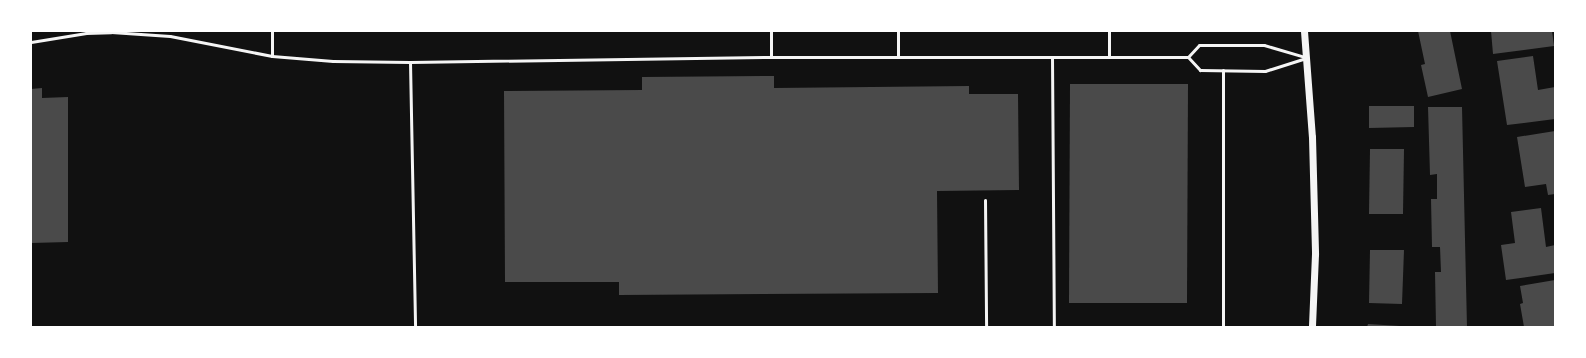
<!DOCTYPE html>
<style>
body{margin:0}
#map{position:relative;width:1586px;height:358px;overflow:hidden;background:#111;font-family:"Archivo Narrow",sans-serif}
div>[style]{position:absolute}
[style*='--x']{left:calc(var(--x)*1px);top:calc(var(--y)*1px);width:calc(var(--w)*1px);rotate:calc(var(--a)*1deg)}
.building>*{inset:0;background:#4a4a4a}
.service>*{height:3px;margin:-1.5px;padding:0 1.5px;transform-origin:1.5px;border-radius:1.5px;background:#f5f5f5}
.tertiary>*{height:7px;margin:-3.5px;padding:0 3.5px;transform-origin:3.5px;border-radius:3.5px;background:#f5f5f5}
span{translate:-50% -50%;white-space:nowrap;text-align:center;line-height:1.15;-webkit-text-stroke:4px #fff;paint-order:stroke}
.frame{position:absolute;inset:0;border:32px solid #fff;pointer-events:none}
</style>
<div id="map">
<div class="building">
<div style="clip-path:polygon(1418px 31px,1450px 31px,1462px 89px,1428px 97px,1421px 65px,1425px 64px)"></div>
<div style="clip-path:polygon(1491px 31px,1552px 31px,1554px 46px,1493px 54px)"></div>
<div style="clip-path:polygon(1533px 56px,1538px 90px,1555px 87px,1555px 119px,1507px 125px,1497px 61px)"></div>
<div style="clip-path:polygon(774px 76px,774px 88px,969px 86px,969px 94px,1018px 94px,1019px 190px,937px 191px,938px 293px,619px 295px,619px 282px,505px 282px,504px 91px,642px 90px,642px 77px)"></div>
<div style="clip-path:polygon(1070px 84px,1188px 84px,1187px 303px,1069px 303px)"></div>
<div style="clip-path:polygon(42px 88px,42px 98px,68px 97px,68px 242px,31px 243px,31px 89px)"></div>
<div style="clip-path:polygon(1369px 106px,1414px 106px,1414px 127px,1369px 128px)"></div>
<div style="clip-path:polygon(1428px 107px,1462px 107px,1467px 327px,1436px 327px,1435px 272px,1441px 272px,1440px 247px,1432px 247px,1431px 199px,1437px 199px,1437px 174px,1430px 175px)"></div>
<div style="clip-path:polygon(1555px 131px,1555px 194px,1548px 195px,1546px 184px,1525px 187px,1517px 137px)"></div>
<div style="clip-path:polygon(1370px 149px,1404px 149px,1403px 214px,1369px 214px)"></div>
<div style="clip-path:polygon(1541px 208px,1546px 247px,1555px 245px,1555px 273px,1506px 280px,1501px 245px,1515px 243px,1511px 212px)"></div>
<div style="clip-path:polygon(1370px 250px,1404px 250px,1402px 304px,1369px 303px)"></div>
<div style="clip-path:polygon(1555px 280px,1555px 326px,1524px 327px,1520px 304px,1523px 303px,1520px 286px)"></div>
<div style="clip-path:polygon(1368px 324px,1400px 326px,1400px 327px,1367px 327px)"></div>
</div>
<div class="service">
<div style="--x:272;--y:31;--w:25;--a:90"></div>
<div style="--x:771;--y:31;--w:26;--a:90"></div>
<div style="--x:898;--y:31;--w:26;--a:90"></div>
<div style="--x:1109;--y:31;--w:25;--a:90"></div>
<div style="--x:31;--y:42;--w:56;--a:-9.3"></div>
<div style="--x:86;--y:33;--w:25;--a:-2"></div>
<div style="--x:111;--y:32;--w:59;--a:3.9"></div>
<div style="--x:170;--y:36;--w:104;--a:11.1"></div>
<div style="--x:272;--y:56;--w:61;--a:4.7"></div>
<div style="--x:333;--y:61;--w:77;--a:0.7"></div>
<div style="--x:410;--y:62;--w:361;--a:-0.8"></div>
<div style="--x:771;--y:57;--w:417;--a:0"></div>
<div style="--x:1188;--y:57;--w:16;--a:-47"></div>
<div style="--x:1199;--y:45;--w:65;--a:0"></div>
<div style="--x:1264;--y:45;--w:43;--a:16.3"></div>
<div style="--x:1052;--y:57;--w:270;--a:89.6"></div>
<div style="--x:1188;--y:57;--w:18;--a:47"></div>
<div style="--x:1200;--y:70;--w:65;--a:0.9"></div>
<div style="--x:1265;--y:71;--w:43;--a:-17.6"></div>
<div style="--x:410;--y:62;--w:265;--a:88.9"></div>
<div style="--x:1223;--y:70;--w:257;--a:90"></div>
<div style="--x:985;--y:200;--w:127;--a:89.5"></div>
</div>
<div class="tertiary">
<div style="--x:1304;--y:31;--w:106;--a:85.7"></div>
<div style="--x:1312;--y:137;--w:117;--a:88.5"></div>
<div style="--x:1315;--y:254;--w:73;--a:92.4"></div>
</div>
<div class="frame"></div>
</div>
